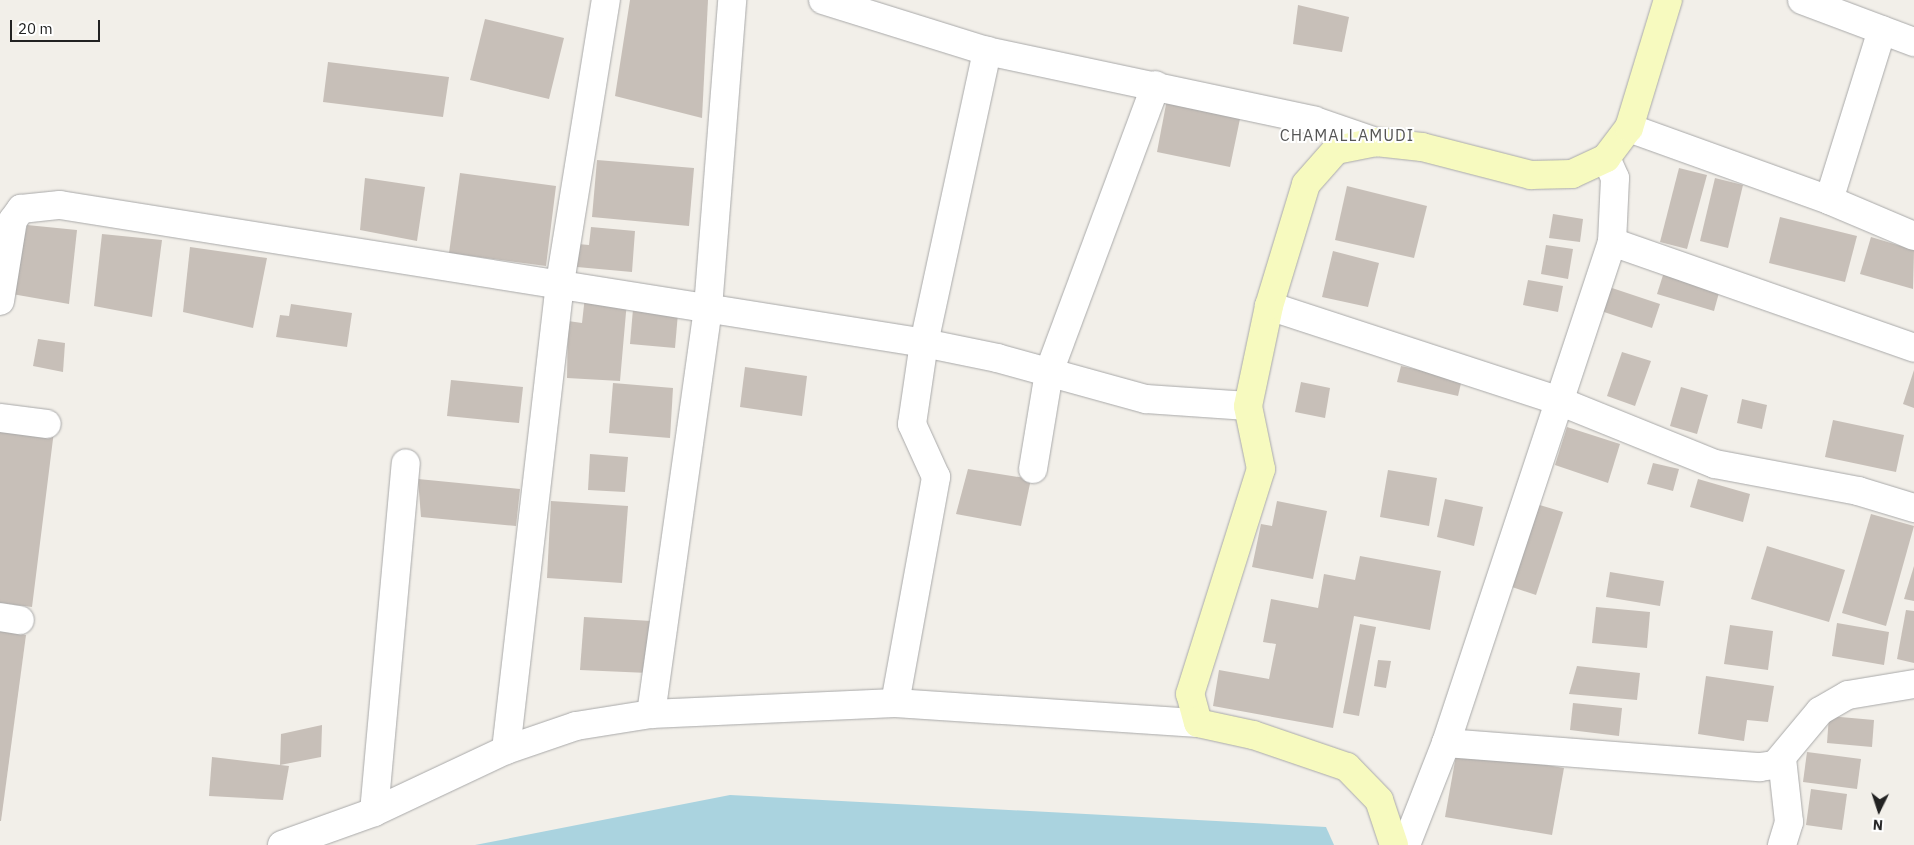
<!DOCTYPE html>
<style>
body{margin:0}
#map{position:relative;width:1914px;height:845px;overflow:hidden;background:#f2efe9;font-family:"IBM Plex Sans",sans-serif}
div>[style]{position:absolute}
[style*='--x']{left:calc(var(--x)*1px);top:calc(var(--y)*1px);width:calc(var(--w)*1px);rotate:calc(var(--a)*1deg)}
.water>*{inset:0;background:#aad3df}
.building>*{inset:0;background:#c7bfb8}
.roads{filter:drop-shadow(0 0 1px #a9a9a9) drop-shadow(0 0 1px #a9a9a9)}
.street>*{height:28px;margin:-14px;padding:0 14px;transform-origin:14px;border-radius:14px;background:#fff}
.secondary>*{height:28px;margin:-14px;padding:0 14px;transform-origin:14px;border-radius:14px;background:#f7fabf}
span{translate:-50% -50%;white-space:nowrap;text-align:center;line-height:1.15;-webkit-text-stroke:4px #fff;paint-order:stroke}
.quarter-label{font-size:16px;color:#555;letter-spacing:1px}
.north{position:absolute;left:1854px;top:785px;width:50px;height:50px;-webkit-text-stroke:4px #fff;paint-order:stroke;rotate:184deg;font-size:14px;font-weight:700;line-height:20px;text-align:center;color:#222}
.north::after{content:'';display:block;margin:auto;width:18px;height:22px;background:#222;clip-path:polygon(50% 0,100% 100%,50% 72%,0 100%)}
.scale{position:absolute;left:10px;top:20px;width:90px;height:22px;box-sizing:border-box;border:2px solid #222;border-top:0;padding-left:6px;font-size:15px;line-height:18px;white-space:nowrap;color:#222;-webkit-text-stroke:4px #fff;paint-order:stroke}
</style>
<div id="map">
<div class="water">
<div style="clip-path:polygon(730px 795px,1326px 827px,1334px 845px,475px 845px)"></div>
</div>
<div class="building">
<div style="clip-path:polygon(630px 0,708px 0,702px 118px,615px 96px)"></div>
<div style="clip-path:polygon(1298px 5px,1349px 17px,1342px 52px,1293px 44px)"></div>
<div style="clip-path:polygon(485px 19px,564px 38px,549px 99px,470px 80px)"></div>
<div style="clip-path:polygon(328px 62px,449px 77px,443px 117px,323px 102px)"></div>
<div style="clip-path:polygon(1167px 99px,1241px 114px,1230px 167px,1157px 152px)"></div>
<div style="clip-path:polygon(597px 160px,694px 168px,689px 226px,592px 217px)"></div>
<div style="clip-path:polygon(1679px 168px,1707px 175px,1687px 249px,1660px 242px)"></div>
<div style="clip-path:polygon(460px 173px,556px 186px,546px 266px,449px 253px)"></div>
<div style="clip-path:polygon(365px 178px,425px 187px,417px 241px,360px 230px)"></div>
<div style="clip-path:polygon(1715px 178px,1743px 185px,1728px 248px,1700px 241px)"></div>
<div style="clip-path:polygon(1347px 186px,1427px 206px,1414px 258px,1335px 240px)"></div>
<div style="clip-path:polygon(1553px 214px,1583px 219px,1580px 242px,1549px 238px)"></div>
<div style="clip-path:polygon(1780px 217px,1857px 236px,1845px 282px,1769px 263px)"></div>
<div style="clip-path:polygon(27px 225px,77px 230px,69px 304px,12px 294px)"></div>
<div style="clip-path:polygon(591px 227px,635px 231px,632px 272px,577px 267px,578px 244px,589px 245px)"></div>
<div style="clip-path:polygon(102px 234px,162px 240px,152px 317px,94px 306px)"></div>
<div style="clip-path:polygon(1871px 237px,1914px 250px,1913px 289px,1860px 274px)"></div>
<div style="clip-path:polygon(1546px 245px,1573px 249px,1568px 279px,1541px 274px)"></div>
<div style="clip-path:polygon(190px 247px,267px 258px,253px 328px,183px 312px)"></div>
<div style="clip-path:polygon(1333px 251px,1379px 263px,1368px 307px,1322px 297px)"></div>
<div style="clip-path:polygon(1664px 272px,1720px 289px,1714px 311px,1657px 294px)"></div>
<div style="clip-path:polygon(1528px 280px,1563px 286px,1558px 312px,1523px 305px)"></div>
<div style="clip-path:polygon(1609px 287px,1660px 304px,1652px 328px,1601px 311px)"></div>
<div style="clip-path:polygon(585px 296px,627px 301px,620px 381px,567px 378px,568px 321px,582px 323px)"></div>
<div style="clip-path:polygon(291px 304px,352px 313px,347px 347px,276px 337px,280px 315px,289px 316px)"></div>
<div style="clip-path:polygon(633px 309px,678px 313px,675px 348px,630px 344px)"></div>
<div style="clip-path:polygon(38px 339px,65px 343px,63px 372px,33px 366px)"></div>
<div style="clip-path:polygon(1622px 352px,1651px 361px,1635px 406px,1607px 396px)"></div>
<div style="clip-path:polygon(1401px 366px,1462px 379px,1458px 396px,1397px 382px)"></div>
<div style="clip-path:polygon(745px 367px,807px 376px,802px 416px,740px 407px)"></div>
<div style="clip-path:polygon(1914px 370px,1914px 408px,1903px 404px)"></div>
<div style="clip-path:polygon(451px 380px,523px 387px,519px 423px,447px 416px)"></div>
<div style="clip-path:polygon(1301px 382px,1330px 388px,1325px 418px,1295px 412px)"></div>
<div style="clip-path:polygon(613px 383px,673px 388px,670px 438px,609px 433px)"></div>
<div style="clip-path:polygon(1681px 387px,1708px 395px,1697px 434px,1670px 426px)"></div>
<div style="clip-path:polygon(1742px 399px,1767px 405px,1762px 429px,1737px 423px)"></div>
<div style="clip-path:polygon(1833px 420px,1904px 435px,1896px 472px,1825px 457px)"></div>
<div style="clip-path:polygon(0 423px,54px 431px,32px 607px,0 603px)"></div>
<div style="clip-path:polygon(1567px 427px,1620px 444px,1608px 483px,1555px 465px)"></div>
<div style="clip-path:polygon(590px 454px,628px 457px,625px 492px,588px 490px)"></div>
<div style="clip-path:polygon(1653px 463px,1679px 469px,1673px 491px,1647px 484px)"></div>
<div style="clip-path:polygon(968px 469px,1031px 479px,1021px 526px,956px 514px)"></div>
<div style="clip-path:polygon(1388px 470px,1437px 478px,1429px 526px,1380px 517px)"></div>
<div style="clip-path:polygon(418px 479px,520px 489px,516px 526px,421px 517px)"></div>
<div style="clip-path:polygon(1698px 479px,1750px 494px,1743px 522px,1690px 507px)"></div>
<div style="clip-path:polygon(1445px 499px,1483px 507px,1474px 546px,1437px 537px)"></div>
<div style="clip-path:polygon(551px 501px,628px 506px,622px 583px,547px 578px)"></div>
<div style="clip-path:polygon(1277px 501px,1327px 511px,1313px 579px,1252px 567px,1261px 524px,1272px 526px)"></div>
<div style="clip-path:polygon(1533px 503px,1563px 512px,1536px 595px,1506px 585px)"></div>
<div style="clip-path:polygon(1871px 514px,1914px 526px,1886px 626px,1842px 613px)"></div>
<div style="clip-path:polygon(1767px 546px,1845px 570px,1829px 622px,1751px 599px)"></div>
<div style="clip-path:polygon(1360px 556px,1441px 571px,1430px 630px,1354px 616px,1333px 728px,1213px 706px,1219px 670px,1269px 679px,1276px 644px,1263px 642px,1271px 599px,1318px 608px,1324px 574px,1355px 580px)"></div>
<div style="clip-path:polygon(1914px 566px,1914px 601px,1904px 599px)"></div>
<div style="clip-path:polygon(1610px 572px,1664px 581px,1660px 606px,1606px 597px)"></div>
<div style="clip-path:polygon(1596px 607px,1650px 612px,1647px 648px,1592px 643px)"></div>
<div style="clip-path:polygon(1906px 610px,1914px 611px,1914px 663px,1897px 659px)"></div>
<div style="clip-path:polygon(584px 617px,651px 621px,648px 673px,580px 670px)"></div>
<div style="clip-path:polygon(1837px 623px,1889px 632px,1884px 665px,1832px 656px)"></div>
<div style="clip-path:polygon(1360px 624px,1376px 627px,1359px 716px,1343px 713px)"></div>
<div style="clip-path:polygon(1730px 625px,1773px 631px,1768px 670px,1724px 664px)"></div>
<div style="clip-path:polygon(0 631px,26px 635px,1px 821px,0 821px)"></div>
<div style="clip-path:polygon(1378px 660px,1391px 661px,1386px 688px,1374px 686px)"></div>
<div style="clip-path:polygon(1577px 666px,1640px 673px,1637px 700px,1569px 694px)"></div>
<div style="clip-path:polygon(1706px 676px,1774px 686px,1768px 722px,1747px 720px,1744px 741px,1698px 734px)"></div>
<div style="clip-path:polygon(1573px 703px,1622px 708px,1619px 736px,1570px 730px)"></div>
<div style="clip-path:polygon(1829px 716px,1874px 720px,1872px 747px,1827px 743px)"></div>
<div style="clip-path:polygon(322px 725px,321px 757px,280px 765px,281px 734px)"></div>
<div style="clip-path:polygon(1457px 750px,1564px 768px,1552px 835px,1445px 817px)"></div>
<div style="clip-path:polygon(1807px 752px,1861px 759px,1857px 789px,1803px 782px)"></div>
<div style="clip-path:polygon(212px 757px,289px 766px,283px 800px,209px 796px)"></div>
<div style="clip-path:polygon(1811px 789px,1847px 794px,1842px 830px,1806px 825px)"></div>
</div>
<div class="roads">
<div class="street">
<div style="--x:823;--y:0;--w:172;--a:17.3"></div>
<div style="--x:987;--y:51;--w:335;--a:12"></div>
<div style="--x:1315;--y:121;--w:65;--a:19"></div>
<div style="--x:1802;--y:0;--w:120;--a:20.6"></div>
<div style="--x:1629;--y:128;--w:213;--a:19.8"></div>
<div style="--x:1829;--y:200;--w:92;--a:23"></div>
<div style="--x:1829;--y:200;--w:178;--a:-72.7"></div>
<div style="--x:1612;--y:242;--w:320;--a:19.3"></div>
<div style="--x:0;--y:301;--w:82;--a:-80.9"></div>
<div style="--x:13;--y:220;--w:14;--a:-54"></div>
<div style="--x:21;--y:209;--w:39;--a:-6"></div>
<div style="--x:60;--y:205;--w:875;--a:9.07"></div>
<div style="--x:924;--y:343;--w:75;--a:11.6"></div>
<div style="--x:997;--y:358;--w:155;--a:15.4"></div>
<div style="--x:1146;--y:399;--w:102;--a:3.9"></div>
<div style="--x:1269;--y:306;--w:305;--a:18.1"></div>
<div style="--x:1559;--y:401;--w:168;--a:22"></div>
<div style="--x:1715;--y:464;--w:146;--a:10.7"></div>
<div style="--x:1858;--y:491;--w:59;--a:16.9"></div>
<div style="--x:0;--y:418;--w:47;--a:7.3"></div>
<div style="--x:1033;--y:469;--w:98;--a:-80.6"></div>
<div style="--x:1049;--y:372;--w:306;--a:-69.6"></div>
<div style="--x:0;--y:617;--w:20;--a:9"></div>
<div style="--x:895;--y:703;--w:230;--a:-79.7"></div>
<div style="--x:936;--y:477;--w:58;--a:-114.4"></div>
<div style="--x:912;--y:424;--w:82;--a:-81.6"></div>
<div style="--x:924;--y:343;--w:299;--a:-77.8"></div>
<div style="--x:651;--y:714;--w:410;--a:-82"></div>
<div style="--x:708;--y:308;--w:309;--a:-85.5"></div>
<div style="--x:1446;--y:743;--w:315;--a:4.4"></div>
<div style="--x:1760;--y:767;--w:15;--a:-8"></div>
<div style="--x:1775;--y:765;--w:70;--a:-50.2"></div>
<div style="--x:1820;--y:711;--w:32;--a:-30"></div>
<div style="--x:1848;--y:695;--w:67;--a:-9.5"></div>
<div style="--x:506;--y:750;--w:470;--a:-83.4"></div>
<div style="--x:560;--y:283;--w:287;--a:-80.8"></div>
<div style="--x:374;--y:812;--w:350;--a:-84.8"></div>
<div style="--x:282;--y:845;--w:98;--a:-19.7"></div>
<div style="--x:374;--y:812;--w:146;--a:-25.2"></div>
<div style="--x:506;--y:750;--w:74;--a:-18.9"></div>
<div style="--x:576;--y:726;--w:76;--a:-9.1"></div>
<div style="--x:651;--y:714;--w:244;--a:-2.6"></div>
<div style="--x:895;--y:703;--w:304;--a:3.8"></div>
<div style="--x:1406;--y:845;--w:110;--a:-68.6"></div>
<div style="--x:1446;--y:743;--w:528;--a:-71.67"></div>
<div style="--x:1612;--y:242;--w:64;--a:-87.3"></div>
<div style="--x:1615;--y:178;--w:22;--a:-114"></div>
<div style="--x:1782;--y:845;--w:24;--a:-73"></div>
<div style="--x:1789;--y:822;--w:63;--a:-96.3"></div>
</div>
<div class="secondary">
<div style="--x:1394;--y:845;--w:47;--a:-108.4"></div>
<div style="--x:1379;--y:800;--w:46;--a:-134.1"></div>
<div style="--x:1347;--y:767;--w:99;--a:-161.2"></div>
<div style="--x:1253;--y:735;--w:56;--a:-167.7"></div>
<div style="--x:1198;--y:723;--w:30;--a:-105"></div>
<div style="--x:1190;--y:694;--w:236;--a:-72.5"></div>
<div style="--x:1261;--y:469;--w:64;--a:-101.7"></div>
<div style="--x:1248;--y:406;--w:102;--a:-78.1"></div>
<div style="--x:1269;--y:306;--w:127;--a:-73.1"></div>
<div style="--x:1306;--y:184;--w:45;--a:-48.6"></div>
<div style="--x:1336;--y:150;--w:41;--a:-11.3"></div>
<div style="--x:1376;--y:142;--w:46;--a:6.2"></div>
<div style="--x:1422;--y:147;--w:113;--a:14.4"></div>
<div style="--x:1531;--y:175;--w:41;--a:-1.4"></div>
<div style="--x:1572;--y:174;--w:38;--a:-25"></div>
<div style="--x:1606;--y:158;--w:38;--a:-53"></div>
<div style="--x:1629;--y:128;--w:134;--a:-73.1"></div>
</div>
</div>
<div class="quarter-label">
<span style="left:1347px;top:135px">CHAMALLAMUDI</span>
</div>
<div class="north">N</div>
<div class="scale">20 m</div>
</div>
